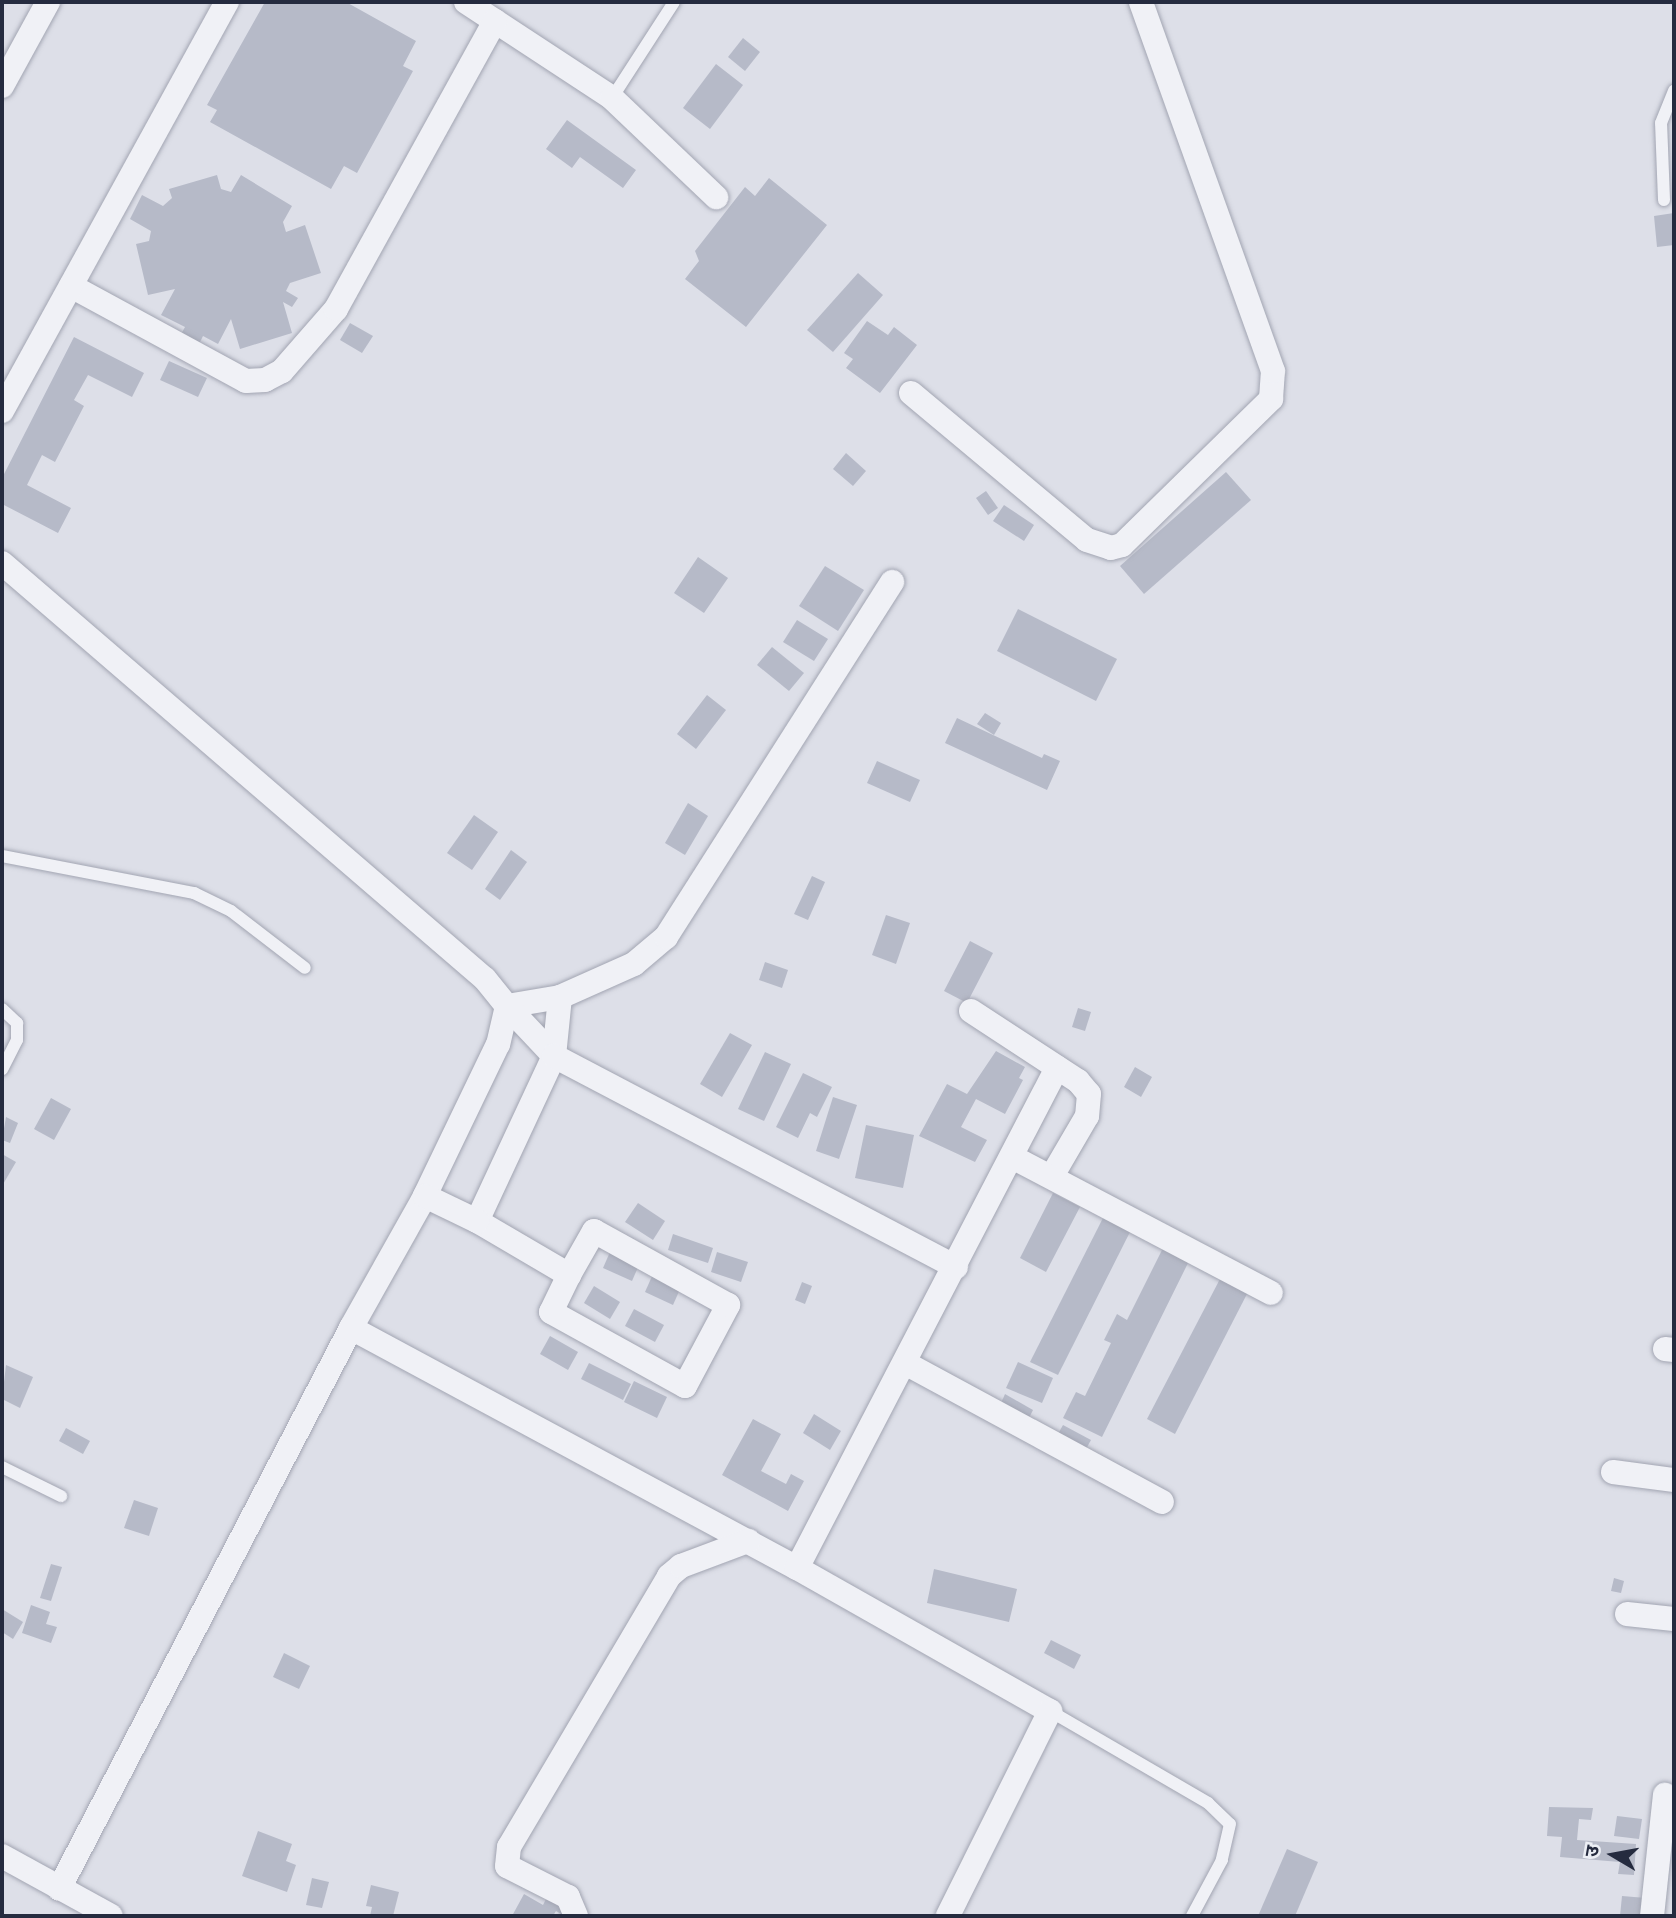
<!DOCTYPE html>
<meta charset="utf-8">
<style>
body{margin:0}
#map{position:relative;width:1676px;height:1918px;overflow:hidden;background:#dddfe8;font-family:Karla,"Noto Sans Devanagari",sans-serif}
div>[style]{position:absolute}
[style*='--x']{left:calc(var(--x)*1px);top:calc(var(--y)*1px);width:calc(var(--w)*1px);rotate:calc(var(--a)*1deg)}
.building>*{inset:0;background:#b6bac8}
.roads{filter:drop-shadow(0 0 2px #a2a5b2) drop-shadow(0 0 2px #a2a5b2)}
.lane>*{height:12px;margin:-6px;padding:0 6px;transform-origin:6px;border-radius:6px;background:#f0f1f6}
.street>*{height:24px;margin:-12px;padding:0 12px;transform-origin:12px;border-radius:12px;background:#f0f1f6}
span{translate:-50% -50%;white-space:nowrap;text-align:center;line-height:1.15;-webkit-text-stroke:5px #eceff5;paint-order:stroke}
.frame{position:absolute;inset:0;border:4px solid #252b3f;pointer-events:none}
.north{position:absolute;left:1578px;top:1820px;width:70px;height:70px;-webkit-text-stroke:5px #eceff5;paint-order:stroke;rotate:280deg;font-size:19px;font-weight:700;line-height:28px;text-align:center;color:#252b3f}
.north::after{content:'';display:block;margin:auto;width:24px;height:32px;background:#252b3f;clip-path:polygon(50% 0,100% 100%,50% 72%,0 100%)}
</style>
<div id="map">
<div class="building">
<div style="clip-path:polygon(265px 2px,346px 2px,416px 41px,403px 66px,413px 71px,357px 173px,344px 166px,331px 189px,210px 122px,217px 110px,207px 105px)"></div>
<div style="clip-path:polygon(743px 38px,760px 52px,745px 71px,728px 57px)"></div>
<div style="clip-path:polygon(716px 64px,743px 85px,710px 129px,683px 108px)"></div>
<div style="clip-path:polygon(567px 120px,636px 170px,623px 188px,580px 157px,572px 168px,546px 149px)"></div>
<div style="clip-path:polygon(217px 175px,221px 189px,231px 192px,241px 175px,292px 206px,283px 222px,286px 232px,305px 225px,321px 273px,290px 283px,286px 291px,298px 298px,292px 307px,283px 302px,292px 333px,240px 349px,231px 319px,218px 344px,203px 336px,197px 348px,179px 338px,185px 327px,161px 315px,175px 289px,148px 295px,136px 244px,149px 241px,151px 231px,130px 219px,142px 195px,163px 206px,172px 198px,169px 189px)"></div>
<div style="clip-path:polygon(769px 178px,827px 225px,746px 327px,685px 279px,699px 261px,695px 251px,745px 187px,755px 196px)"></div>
<div style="clip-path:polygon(1674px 213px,1674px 245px,1657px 247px,1654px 216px)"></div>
<div style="clip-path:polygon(858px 273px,883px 295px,833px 352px,807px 330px)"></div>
<div style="clip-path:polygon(867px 321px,888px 335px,894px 327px,917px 345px,880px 393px,846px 368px,853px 359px,844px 353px)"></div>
<div style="clip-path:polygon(350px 323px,373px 336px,362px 353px,340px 340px)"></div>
<div style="clip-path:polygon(74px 337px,144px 373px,132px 397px,88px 375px,74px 400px,84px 406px,55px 462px,42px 455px,27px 485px,71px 508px,58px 533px,2px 504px,2px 478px)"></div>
<div style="clip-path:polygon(169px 361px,207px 378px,198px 397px,160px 380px)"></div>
<div style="clip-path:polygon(846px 453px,866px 471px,853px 486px,833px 469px)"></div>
<div style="clip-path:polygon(1226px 472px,1251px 500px,1144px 594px,1120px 566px)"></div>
<div style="clip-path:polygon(986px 491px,998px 508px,988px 515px,976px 498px)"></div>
<div style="clip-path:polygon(1004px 505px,1034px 525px,1024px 541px,993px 521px)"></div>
<div style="clip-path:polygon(698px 557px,728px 578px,704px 613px,674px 593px)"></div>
<div style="clip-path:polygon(825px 566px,864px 590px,838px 631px,799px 606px)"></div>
<div style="clip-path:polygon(1018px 609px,1117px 659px,1096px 701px,997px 651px)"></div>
<div style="clip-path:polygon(797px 620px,828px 639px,814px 661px,783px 642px)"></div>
<div style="clip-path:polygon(772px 647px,804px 673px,789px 691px,757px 665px)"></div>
<div style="clip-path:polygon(707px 695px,726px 710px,696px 749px,677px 734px)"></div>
<div style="clip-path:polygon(985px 713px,1001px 723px,994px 735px,977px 724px)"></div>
<div style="clip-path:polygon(957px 718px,1042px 758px,1044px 754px,1060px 761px,1047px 790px,945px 743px)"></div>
<div style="clip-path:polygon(877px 761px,920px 780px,910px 802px,867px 783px)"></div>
<div style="clip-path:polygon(688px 803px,708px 816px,685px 855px,665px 843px)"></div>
<div style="clip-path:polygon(474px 815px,498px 832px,472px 870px,447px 853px)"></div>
<div style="clip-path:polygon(511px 850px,527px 862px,500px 900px,485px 889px)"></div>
<div style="clip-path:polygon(812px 876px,825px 882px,808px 920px,794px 914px)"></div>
<div style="clip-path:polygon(886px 915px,910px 923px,896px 964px,872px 955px)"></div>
<div style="clip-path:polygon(970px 941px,993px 953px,967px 1003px,944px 991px)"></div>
<div style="clip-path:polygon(765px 962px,788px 970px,782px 988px,759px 980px)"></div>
<div style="clip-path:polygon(1078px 1008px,1091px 1012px,1085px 1031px,1072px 1027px)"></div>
<div style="clip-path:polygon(730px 1033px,752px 1045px,722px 1097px,700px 1084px)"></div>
<div style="clip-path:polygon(996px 1051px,1025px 1067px,1019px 1078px,1023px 1080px,1005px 1114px,976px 1099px,961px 1127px,987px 1140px,975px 1162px,919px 1136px,947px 1084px,967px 1094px)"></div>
<div style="clip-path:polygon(765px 1052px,791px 1064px,764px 1121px,738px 1109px)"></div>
<div style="clip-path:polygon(1135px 1067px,1152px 1077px,1141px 1097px,1124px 1087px)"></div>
<div style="clip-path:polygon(803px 1073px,832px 1087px,817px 1117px,810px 1113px,798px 1138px,776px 1127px)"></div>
<div style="clip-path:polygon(833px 1097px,857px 1105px,839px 1159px,816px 1151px)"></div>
<div style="clip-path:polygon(51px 1098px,71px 1109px,54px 1140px,34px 1129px)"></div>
<div style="clip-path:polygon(6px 1117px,18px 1123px,10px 1143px,2px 1140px)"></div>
<div style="clip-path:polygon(866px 1125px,914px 1135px,903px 1188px,855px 1178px)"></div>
<div style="clip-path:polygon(2px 1154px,16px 1162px,2px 1186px)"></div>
<div style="clip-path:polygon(1053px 1193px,1080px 1207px,1046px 1272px,1020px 1258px)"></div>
<div style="clip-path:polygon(638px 1203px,665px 1221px,653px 1240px,625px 1222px)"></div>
<div style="clip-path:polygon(1104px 1216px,1131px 1230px,1058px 1375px,1030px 1362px)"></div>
<div style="clip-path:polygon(673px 1234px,713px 1248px,708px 1263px,668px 1250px)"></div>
<div style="clip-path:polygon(1164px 1246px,1190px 1259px,1102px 1437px,1063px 1418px,1076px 1392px,1085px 1396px,1111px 1343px,1104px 1340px,1117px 1314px,1127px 1320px)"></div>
<div style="clip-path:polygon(610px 1252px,639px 1265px,632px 1281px,603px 1268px)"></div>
<div style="clip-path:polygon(717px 1252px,748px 1262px,741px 1282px,711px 1272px)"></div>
<div style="clip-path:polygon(653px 1274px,681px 1287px,673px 1305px,645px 1292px)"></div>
<div style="clip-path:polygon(1221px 1277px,1248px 1292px,1175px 1434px,1147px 1419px)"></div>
<div style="clip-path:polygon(802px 1282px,812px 1286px,805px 1304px,795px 1300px)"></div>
<div style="clip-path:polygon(594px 1286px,620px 1302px,610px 1319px,584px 1303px)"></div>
<div style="clip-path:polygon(634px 1309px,664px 1325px,655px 1342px,625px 1326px)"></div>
<div style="clip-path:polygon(550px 1336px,578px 1352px,568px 1370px,540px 1354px)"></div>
<div style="clip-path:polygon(1018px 1362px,1053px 1378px,1042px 1403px,1006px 1388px)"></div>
<div style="clip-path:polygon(589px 1363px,631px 1384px,623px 1400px,581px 1379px)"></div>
<div style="clip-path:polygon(6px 1365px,33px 1377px,20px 1408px,2px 1399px)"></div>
<div style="clip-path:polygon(634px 1381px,667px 1397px,657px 1418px,624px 1402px)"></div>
<div style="clip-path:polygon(1005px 1394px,1033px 1410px,1029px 1418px,1001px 1403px)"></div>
<div style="clip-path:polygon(814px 1414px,841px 1431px,830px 1450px,803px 1433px)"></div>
<div style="clip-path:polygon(753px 1419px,781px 1434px,761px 1471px,786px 1484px,791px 1474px,804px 1481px,788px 1511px,722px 1475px)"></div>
<div style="clip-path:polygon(1063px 1425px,1091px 1440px,1086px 1449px,1058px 1434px)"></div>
<div style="clip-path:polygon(66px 1428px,90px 1441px,83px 1454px,59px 1441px)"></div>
<div style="clip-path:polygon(134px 1500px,158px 1508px,149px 1536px,124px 1528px)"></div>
<div style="clip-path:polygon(51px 1564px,62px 1567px,51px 1601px,40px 1598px)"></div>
<div style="clip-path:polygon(934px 1569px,1017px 1589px,1009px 1622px,927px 1603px)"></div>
<div style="clip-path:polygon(1614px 1578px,1624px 1581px,1621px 1593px,1611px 1591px)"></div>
<div style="clip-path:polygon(31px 1605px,50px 1612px,46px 1624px,57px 1627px,51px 1643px,22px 1633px)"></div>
<div style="clip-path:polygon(2px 1609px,23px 1622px,13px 1639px,2px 1632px)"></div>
<div style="clip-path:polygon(1051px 1640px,1081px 1655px,1074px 1669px,1044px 1653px)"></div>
<div style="clip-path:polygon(284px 1653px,310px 1666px,299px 1689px,273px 1677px)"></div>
<div style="clip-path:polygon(1549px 1807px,1593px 1808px,1591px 1820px,1579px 1819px,1577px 1840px,1636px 1844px,1634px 1875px,1618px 1874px,1620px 1862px,1560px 1857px,1562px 1837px,1547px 1836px)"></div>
<div style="clip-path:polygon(1617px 1816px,1642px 1819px,1639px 1839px,1614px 1836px)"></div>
<div style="clip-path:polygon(258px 1831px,292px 1844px,286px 1861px,296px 1865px,287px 1892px,242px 1876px)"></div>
<div style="clip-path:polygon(1287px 1849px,1318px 1862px,1295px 1916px,1258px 1916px)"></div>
<div style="clip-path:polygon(312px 1878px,329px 1882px,322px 1908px,306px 1905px)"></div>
<div style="clip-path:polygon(371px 1885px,399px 1892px,393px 1916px,370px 1916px,372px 1907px,366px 1906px)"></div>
<div style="clip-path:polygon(549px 1893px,570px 1904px,563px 1915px,556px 1911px,553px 1916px,512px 1916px,524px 1894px,543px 1905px)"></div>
<div style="clip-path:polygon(1622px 1896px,1646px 1898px,1644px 1916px,1620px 1916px)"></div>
</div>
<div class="roads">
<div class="lane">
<div style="--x:612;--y:98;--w:114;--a:-57.1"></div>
<div style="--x:1664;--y:200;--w:77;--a:-92.2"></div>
<div style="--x:1661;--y:123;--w:35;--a:-68"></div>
<div style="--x:2;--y:856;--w:196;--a:10.9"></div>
<div style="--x:194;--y:893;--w:41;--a:25.9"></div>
<div style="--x:231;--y:911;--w:93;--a:37.6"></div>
<div style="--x:2;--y:1009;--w:21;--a:43"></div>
<div style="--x:17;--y:1023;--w:17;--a:90"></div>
<div style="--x:17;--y:1040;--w:33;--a:117"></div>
<div style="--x:2;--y:1467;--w:66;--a:26.2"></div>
<div style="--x:1050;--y:1711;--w:183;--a:30.2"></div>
<div style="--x:1208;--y:1803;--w:30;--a:44"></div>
<div style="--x:1230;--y:1824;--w:37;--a:103"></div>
<div style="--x:1222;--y:1860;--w:64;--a:118.2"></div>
</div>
<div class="street">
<div style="--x:466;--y:2;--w:175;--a:33.3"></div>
<div style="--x:612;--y:98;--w:144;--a:43.6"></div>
<div style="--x:2;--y:86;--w:96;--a:-61.3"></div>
<div style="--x:71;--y:286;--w:199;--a:28.5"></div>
<div style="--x:246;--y:381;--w:19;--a:-3"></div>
<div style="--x:265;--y:380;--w:19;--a:-28"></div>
<div style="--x:282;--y:371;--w:82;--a:-48.9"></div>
<div style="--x:336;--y:309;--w:329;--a:-61.1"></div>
<div style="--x:911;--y:393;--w:229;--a:39.9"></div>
<div style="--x:1087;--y:540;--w:25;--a:18"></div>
<div style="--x:1111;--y:548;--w:11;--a:-15"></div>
<div style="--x:1122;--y:545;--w:209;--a:-44.4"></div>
<div style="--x:1271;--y:399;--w:28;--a:-86"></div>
<div style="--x:1273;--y:371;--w:392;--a:-109.7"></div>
<div style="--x:2;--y:411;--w:467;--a:-61.2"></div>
<div style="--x:2;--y:563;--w:637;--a:40.74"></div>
<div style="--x:485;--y:979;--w:35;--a:51"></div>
<div style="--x:507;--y:1006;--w:39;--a:103"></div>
<div style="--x:498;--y:1044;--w:169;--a:115.7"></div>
<div style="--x:425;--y:1196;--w:151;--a:119.3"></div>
<div style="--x:351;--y:1328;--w:632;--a:117.5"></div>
<div style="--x:560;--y:997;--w:81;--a:-24"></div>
<div style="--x:634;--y:964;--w:42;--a:-40.2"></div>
<div style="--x:666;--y:937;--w:421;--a:-57.5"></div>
<div style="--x:507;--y:1006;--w:54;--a:-9.6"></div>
<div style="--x:560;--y:997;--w:59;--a:95.8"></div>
<div style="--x:554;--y:1056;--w:182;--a:115"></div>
<div style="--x:477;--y:1221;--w:107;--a:30.4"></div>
<div style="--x:569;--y:1275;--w:41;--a:115.9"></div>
<div style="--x:551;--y:1312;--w:153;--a:28.9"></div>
<div style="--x:685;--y:1386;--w:92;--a:-62"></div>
<div style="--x:728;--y:1305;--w:153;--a:-151.1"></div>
<div style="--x:594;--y:1231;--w:51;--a:119.6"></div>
<div style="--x:507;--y:1006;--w:69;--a:46.8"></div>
<div style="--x:554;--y:1056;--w:454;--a:27.7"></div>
<div style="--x:971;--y:1011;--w:128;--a:33.2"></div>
<div style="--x:1078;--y:1081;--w:17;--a:50"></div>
<div style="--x:1089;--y:1094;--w:22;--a:95"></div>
<div style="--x:1087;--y:1116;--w:69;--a:120.3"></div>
<div style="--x:1014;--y:1158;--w:290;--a:27.7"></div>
<div style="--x:425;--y:1196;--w:58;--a:25.7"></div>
<div style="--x:351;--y:1328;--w:506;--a:28.29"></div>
<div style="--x:797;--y:1568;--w:291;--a:29.5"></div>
<div style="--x:1050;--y:1711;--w:229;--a:116.5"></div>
<div style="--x:1665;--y:1349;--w:9;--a:6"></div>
<div style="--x:905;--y:1363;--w:292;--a:28.4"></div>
<div style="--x:1613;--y:1472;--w:62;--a:7.5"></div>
<div style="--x:797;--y:1568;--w:564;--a:-62.53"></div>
<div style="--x:1627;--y:1614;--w:47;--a:6.1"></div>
<div style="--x:2;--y:1856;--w:124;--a:28.8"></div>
<div style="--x:576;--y:1916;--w:21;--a:-113"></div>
<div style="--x:568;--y:1897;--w:68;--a:-153.1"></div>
<div style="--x:507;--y:1866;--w:19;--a:-84"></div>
<div style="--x:509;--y:1847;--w:315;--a:-59.4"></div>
<div style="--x:669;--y:1576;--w:16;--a:-40"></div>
<div style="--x:681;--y:1566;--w:72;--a:-20.5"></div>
<div style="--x:1652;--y:1916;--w:122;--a:-83.9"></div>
</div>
</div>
<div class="frame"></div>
<div class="north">उ</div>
</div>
